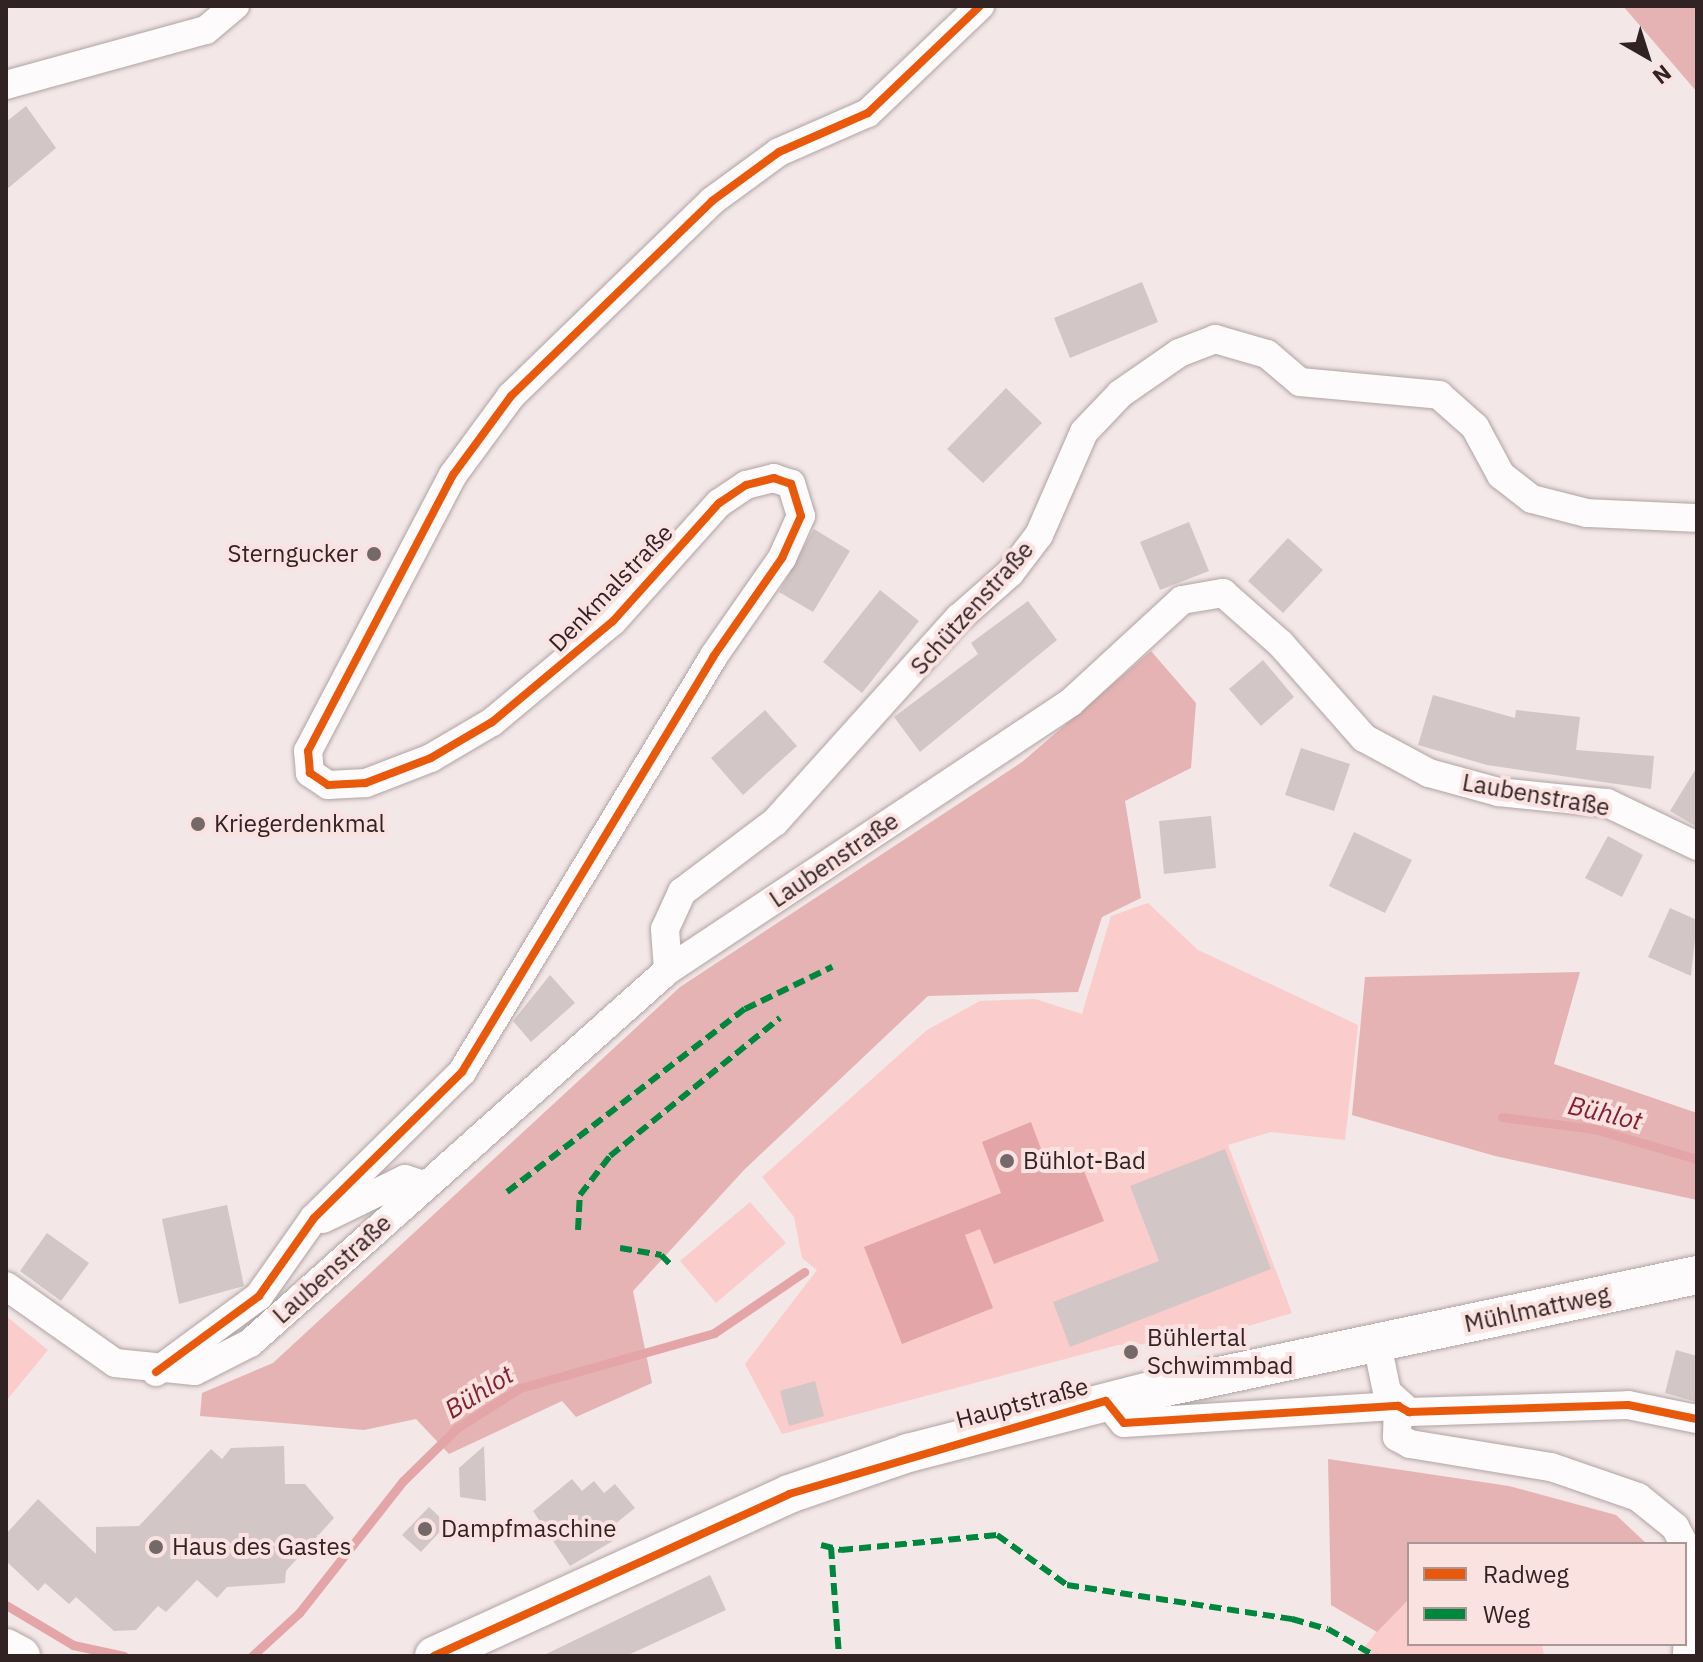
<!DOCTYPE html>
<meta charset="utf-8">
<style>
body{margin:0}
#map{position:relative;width:1703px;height:1662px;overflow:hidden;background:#f4e7e7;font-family:"IBM Plex Sans",sans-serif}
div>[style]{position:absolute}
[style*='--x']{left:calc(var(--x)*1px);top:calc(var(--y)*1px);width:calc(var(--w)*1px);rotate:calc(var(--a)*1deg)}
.green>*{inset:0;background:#facccc}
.forest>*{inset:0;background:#e6b3b4}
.water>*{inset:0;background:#e3a5a7}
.stream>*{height:9px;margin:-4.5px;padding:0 4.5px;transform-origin:4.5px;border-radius:4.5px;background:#e3a5a7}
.building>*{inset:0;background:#d3c6c6}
.roads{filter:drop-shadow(0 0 2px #b0a3a3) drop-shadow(0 0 2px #b0a3a3)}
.minor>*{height:28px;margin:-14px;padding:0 14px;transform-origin:14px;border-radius:14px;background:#fdfbfb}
.secondary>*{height:38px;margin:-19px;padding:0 19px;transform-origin:19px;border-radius:19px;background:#fdfbfb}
.quiet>*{height:6px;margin-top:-3px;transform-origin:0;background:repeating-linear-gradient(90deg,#00873e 0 12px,transparent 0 18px)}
.cycleway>*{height:8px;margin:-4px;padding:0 4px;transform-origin:4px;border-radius:4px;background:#e8590c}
.dots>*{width:22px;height:22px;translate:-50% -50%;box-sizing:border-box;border:4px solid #fae2e1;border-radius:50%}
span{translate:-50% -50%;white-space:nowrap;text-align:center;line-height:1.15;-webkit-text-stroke:8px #fae2e1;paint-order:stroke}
.poi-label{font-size:24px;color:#312323}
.right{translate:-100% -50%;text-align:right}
.left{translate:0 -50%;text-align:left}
.street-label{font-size:24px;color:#312323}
.water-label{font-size:26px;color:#83212d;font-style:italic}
.frame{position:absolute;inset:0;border:8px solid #312323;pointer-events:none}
.legend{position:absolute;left:1407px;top:1542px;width:280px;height:104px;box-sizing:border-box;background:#fae2e1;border:2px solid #aa9695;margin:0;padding:10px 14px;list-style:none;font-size:24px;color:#312323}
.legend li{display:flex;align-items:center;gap:16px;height:40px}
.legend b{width:40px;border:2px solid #aa9695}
.north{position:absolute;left:1607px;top:16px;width:80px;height:80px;-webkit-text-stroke:6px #fae2e1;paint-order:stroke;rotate:141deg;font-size:22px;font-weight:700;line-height:32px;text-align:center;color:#312323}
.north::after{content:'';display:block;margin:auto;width:28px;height:36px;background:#312323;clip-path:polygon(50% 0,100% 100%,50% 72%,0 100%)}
</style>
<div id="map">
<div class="green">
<div style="clip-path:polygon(1148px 903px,1198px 950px,1358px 1025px,1345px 1140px,1271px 1132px,1228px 1145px,1292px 1313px,1194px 1342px,1118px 1345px,782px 1434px,745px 1364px,817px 1270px,802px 1258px,794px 1217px,762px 1177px,927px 1030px,980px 1001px,1035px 999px,1082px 1014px,1111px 916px)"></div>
<div style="clip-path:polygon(750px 1202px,786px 1243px,716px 1303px,680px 1261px)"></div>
<div style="clip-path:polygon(6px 1316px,48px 1350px,6px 1401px)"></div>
<div style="clip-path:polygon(1401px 1599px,1409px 1599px,1409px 1644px,1542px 1644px,1544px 1656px,1358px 1656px)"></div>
</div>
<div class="forest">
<div style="clip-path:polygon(1623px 6px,1697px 6px,1697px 92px)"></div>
<div style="clip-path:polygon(1151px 651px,1196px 703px,1191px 768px,1125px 801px,1141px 898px,1102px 917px,1078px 992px,928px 996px,744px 1170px,633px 1291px,652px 1383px,576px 1417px,562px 1401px,449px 1454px,416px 1419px,364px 1430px,200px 1416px,202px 1393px,273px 1363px,680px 987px,1022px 762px)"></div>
<div style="clip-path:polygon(1580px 972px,1554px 1064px,1697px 1113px,1697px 1200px,1495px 1156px,1352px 1115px,1365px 977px)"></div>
<div style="clip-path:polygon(1328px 1459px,1509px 1486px,1616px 1515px,1647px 1544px,1409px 1544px,1409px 1599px,1377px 1632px,1331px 1605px)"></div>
</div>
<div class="water">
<div style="clip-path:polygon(1031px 1122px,1050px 1173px,1080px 1161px,1104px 1221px,994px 1264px,980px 1229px,965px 1235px,993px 1308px,902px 1344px,864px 1247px,1001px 1193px,982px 1142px)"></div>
</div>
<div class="stream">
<div style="--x:1502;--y:1117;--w:93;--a:7.4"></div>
<div style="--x:1594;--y:1129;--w:107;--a:16.2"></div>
<div style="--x:6;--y:1605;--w:78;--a:30.8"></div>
<div style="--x:73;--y:1645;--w:52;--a:12.2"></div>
<div style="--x:252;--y:1656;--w:64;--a:-42.5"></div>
<div style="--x:299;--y:1613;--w:168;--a:-51.8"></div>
<div style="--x:403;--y:1481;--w:76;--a:-44.5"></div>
<div style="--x:457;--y:1428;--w:75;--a:-32.4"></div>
<div style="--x:520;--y:1388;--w:202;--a:-15.8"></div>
<div style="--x:714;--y:1333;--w:109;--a:-34.1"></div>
</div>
<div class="building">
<div style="clip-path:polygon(26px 106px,56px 148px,6px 190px,6px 122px)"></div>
<div style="clip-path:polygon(1142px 282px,1158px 322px,1070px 358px,1054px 318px)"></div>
<div style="clip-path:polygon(1006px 388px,1042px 423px,983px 483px,947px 449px)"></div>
<div style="clip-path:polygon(1189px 522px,1209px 571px,1160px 590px,1140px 542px)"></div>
<div style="clip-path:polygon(814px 529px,850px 551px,813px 612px,779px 592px)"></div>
<div style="clip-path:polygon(1288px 538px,1323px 570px,1283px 613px,1248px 581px)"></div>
<div style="clip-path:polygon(880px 590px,919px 621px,862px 693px,823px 662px)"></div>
<div style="clip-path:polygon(1028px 601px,1057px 640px,920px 752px,894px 717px,978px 654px,971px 643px)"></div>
<div style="clip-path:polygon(1263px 660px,1294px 697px,1261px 726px,1229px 689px)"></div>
<div style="clip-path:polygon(1433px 695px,1515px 718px,1516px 710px,1580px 717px,1576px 750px,1654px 756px,1651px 789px,1487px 765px,1418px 745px)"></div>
<div style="clip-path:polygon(765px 710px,797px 746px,743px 795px,711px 758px)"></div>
<div style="clip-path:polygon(1301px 748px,1350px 764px,1334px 811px,1285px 795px)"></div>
<div style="clip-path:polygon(1697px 767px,1697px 827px,1670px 811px)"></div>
<div style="clip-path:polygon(1211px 816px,1216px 868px,1164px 874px,1159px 821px)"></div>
<div style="clip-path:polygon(1354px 832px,1412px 860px,1385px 913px,1329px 886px)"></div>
<div style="clip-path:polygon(1608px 836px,1643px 855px,1622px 897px,1585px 878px)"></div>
<div style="clip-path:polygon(1670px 908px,1697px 920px,1691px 976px,1648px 957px)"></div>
<div style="clip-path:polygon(550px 975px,575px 1003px,531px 1042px,513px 1021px)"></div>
<div style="clip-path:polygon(1225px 1149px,1271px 1269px,1070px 1347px,1053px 1302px,1159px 1261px,1130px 1186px)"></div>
<div style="clip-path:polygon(227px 1205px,244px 1286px,179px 1304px,162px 1219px)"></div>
<div style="clip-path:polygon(47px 1233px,89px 1263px,61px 1301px,20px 1271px)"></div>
<div style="clip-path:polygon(1676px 1350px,1697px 1356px,1697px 1402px,1665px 1393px)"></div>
<div style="clip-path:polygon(815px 1381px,824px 1416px,789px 1426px,780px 1391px)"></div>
<div style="clip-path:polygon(284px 1446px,285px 1484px,305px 1484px,334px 1518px,286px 1571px,285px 1583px,227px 1587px,217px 1598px,197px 1580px,166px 1612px,158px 1606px,136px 1630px,114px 1631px,76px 1597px,69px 1604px,45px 1583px,38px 1591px,6px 1561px,6px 1534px,38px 1499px,96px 1554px,96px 1527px,139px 1526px,211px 1449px,222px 1459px,231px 1448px)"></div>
<div style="clip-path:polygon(484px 1446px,486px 1501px,460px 1497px,459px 1468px)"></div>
<div style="clip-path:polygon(572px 1479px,582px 1491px,594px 1481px,604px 1493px,615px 1484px,635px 1508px,605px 1532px,613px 1541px,570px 1566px,533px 1511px)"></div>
<div style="clip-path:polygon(429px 1507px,447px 1524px,421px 1552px,402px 1535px)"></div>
<div style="clip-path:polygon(710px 1575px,726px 1610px,626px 1656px,542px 1656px)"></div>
</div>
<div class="roads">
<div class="minor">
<div style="--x:6;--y:85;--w:207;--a:-15.4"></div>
<div style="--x:206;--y:30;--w:38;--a:-40"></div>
<div style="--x:668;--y:970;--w:41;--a:-94.2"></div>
<div style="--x:665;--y:929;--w:41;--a:-65.3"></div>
<div style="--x:682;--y:892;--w:116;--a:-37"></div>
<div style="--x:775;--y:822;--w:275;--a:-48"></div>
<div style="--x:959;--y:618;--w:68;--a:-41.4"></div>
<div style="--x:1010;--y:573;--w:48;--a:-52.7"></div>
<div style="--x:1039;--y:535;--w:112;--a:-66.4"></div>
<div style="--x:1084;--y:432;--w:52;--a:-46.5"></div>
<div style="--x:1120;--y:394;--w:72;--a:-34.8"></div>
<div style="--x:1179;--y:353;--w:39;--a:-21"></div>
<div style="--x:1215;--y:339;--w:54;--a:16.1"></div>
<div style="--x:1267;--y:354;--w:43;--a:40.3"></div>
<div style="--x:1300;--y:382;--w:140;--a:5.3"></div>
<div style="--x:1439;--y:395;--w:48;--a:41.6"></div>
<div style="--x:1475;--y:427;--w:55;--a:61.6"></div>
<div style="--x:1501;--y:475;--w:39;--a:38"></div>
<div style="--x:1532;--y:499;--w:57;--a:14.3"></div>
<div style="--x:1587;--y:513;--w:110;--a:2.6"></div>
<div style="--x:323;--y:1219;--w:91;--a:-26"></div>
<div style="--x:405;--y:1179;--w:20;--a:18"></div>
<div style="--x:6;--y:1286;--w:133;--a:35.2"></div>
<div style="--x:115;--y:1363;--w:80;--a:5.7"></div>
<div style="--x:195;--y:1371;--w:62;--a:-27"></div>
<div style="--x:250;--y:1343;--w:560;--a:-41.74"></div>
<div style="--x:668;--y:970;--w:483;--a:-33.6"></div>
<div style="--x:1070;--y:703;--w:152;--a:-42.6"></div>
<div style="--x:1182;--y:600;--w:42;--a:-9.7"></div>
<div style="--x:1223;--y:593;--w:76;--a:41.3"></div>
<div style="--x:1280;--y:643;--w:127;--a:48.5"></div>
<div style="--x:1364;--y:738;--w:74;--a:28.3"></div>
<div style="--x:1429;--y:773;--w:72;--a:15.4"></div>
<div style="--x:1498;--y:792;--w:110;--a:5.8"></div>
<div style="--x:1607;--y:803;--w:100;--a:25.5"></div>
<div style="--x:1377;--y:1344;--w:49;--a:78.2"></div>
<div style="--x:1387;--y:1392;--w:30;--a:42"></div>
<div style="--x:1409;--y:1412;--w:219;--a:-1.8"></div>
<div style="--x:1628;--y:1405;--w:70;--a:11.5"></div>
<div style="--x:156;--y:1372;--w:128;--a:-36.4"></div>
<div style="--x:259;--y:1296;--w:95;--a:-54.8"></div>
<div style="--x:314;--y:1218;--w:208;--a:-44.6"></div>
<div style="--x:462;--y:1072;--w:485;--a:-58.8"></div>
<div style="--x:713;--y:657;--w:121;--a:-55.1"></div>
<div style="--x:782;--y:558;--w:46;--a:-65.7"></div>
<div style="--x:801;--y:516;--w:34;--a:-107"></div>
<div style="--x:791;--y:484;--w:18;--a:-161"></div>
<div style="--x:774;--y:478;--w:29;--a:166"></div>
<div style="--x:746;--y:485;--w:32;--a:146"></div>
<div style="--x:719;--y:503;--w:159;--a:131.9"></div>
<div style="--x:613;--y:621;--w:158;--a:140.1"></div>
<div style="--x:492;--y:722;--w:71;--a:149.5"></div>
<div style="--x:431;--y:758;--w:70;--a:159"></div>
<div style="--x:366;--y:783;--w:38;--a:177"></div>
<div style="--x:328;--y:785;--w:22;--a:-146"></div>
<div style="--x:310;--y:773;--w:22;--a:-95"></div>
<div style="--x:308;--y:751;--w:312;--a:-62.3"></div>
<div style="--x:453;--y:475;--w:98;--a:-53.7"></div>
<div style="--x:511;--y:396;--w:280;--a:-44.1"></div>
<div style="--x:712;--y:201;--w:83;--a:-36.2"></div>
<div style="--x:779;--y:152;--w:97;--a:-23.7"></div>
<div style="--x:868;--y:113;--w:155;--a:-43.7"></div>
<div style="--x:1106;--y:1401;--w:28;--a:51"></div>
<div style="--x:1124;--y:1423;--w:275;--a:-3.6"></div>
<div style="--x:1398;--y:1406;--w:31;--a:92"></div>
<div style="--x:1397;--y:1437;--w:15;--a:28"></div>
<div style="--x:1410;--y:1444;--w:143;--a:9.3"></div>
<div style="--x:1551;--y:1467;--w:92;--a:19"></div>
<div style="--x:1638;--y:1497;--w:48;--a:39"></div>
<div style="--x:1675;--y:1527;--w:19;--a:62"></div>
<div style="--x:1685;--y:1547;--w:13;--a:63"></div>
<div style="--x:1691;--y:1559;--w:97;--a:92.4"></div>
</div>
<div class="secondary">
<div style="--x:6;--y:1648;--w:17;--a:28"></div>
<div style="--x:434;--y:1656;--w:390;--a:-24.5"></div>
<div style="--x:789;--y:1494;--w:126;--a:-19"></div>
<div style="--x:908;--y:1453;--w:257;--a:-14.4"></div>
<div style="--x:1157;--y:1389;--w:552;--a:-11.92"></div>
</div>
</div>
<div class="quiet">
<div style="--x:507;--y:1192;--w:300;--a:-37.6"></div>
<div style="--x:745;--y:1009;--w:97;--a:-25.8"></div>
<div style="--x:578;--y:1230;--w:35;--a:-87"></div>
<div style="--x:580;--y:1195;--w:49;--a:-52.4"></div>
<div style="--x:610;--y:1156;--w:219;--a:-39.1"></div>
<div style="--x:620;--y:1248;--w:42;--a:9.7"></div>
<div style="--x:661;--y:1255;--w:16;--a:45"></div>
<div style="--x:821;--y:1545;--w:21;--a:14"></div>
<div style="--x:841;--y:1550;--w:157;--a:-5.5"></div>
<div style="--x:997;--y:1535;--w:86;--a:35.5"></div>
<div style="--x:1067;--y:1585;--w:228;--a:8.6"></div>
<div style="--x:1292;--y:1619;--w:37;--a:16"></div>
<div style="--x:1328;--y:1629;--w:54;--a:29.9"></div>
<div style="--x:831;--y:1547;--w:109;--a:85.8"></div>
</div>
<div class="cycleway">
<div style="--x:156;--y:1372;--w:128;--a:-36.4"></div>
<div style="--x:259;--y:1296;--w:95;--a:-54.8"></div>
<div style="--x:314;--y:1218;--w:208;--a:-44.6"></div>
<div style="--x:462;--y:1072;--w:485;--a:-58.8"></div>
<div style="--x:713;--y:657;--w:121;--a:-55.1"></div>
<div style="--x:782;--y:558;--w:46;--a:-65.7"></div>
<div style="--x:801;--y:516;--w:34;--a:-107"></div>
<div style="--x:791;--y:484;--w:18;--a:-161"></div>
<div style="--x:774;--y:478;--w:29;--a:166"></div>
<div style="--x:746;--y:485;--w:32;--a:146"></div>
<div style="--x:719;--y:503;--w:159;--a:131.9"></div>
<div style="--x:613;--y:621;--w:158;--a:140.1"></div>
<div style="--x:492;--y:722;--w:71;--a:149.5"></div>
<div style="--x:431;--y:758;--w:70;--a:159"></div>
<div style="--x:366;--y:783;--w:38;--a:177"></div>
<div style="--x:328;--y:785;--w:22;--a:-146"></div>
<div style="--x:310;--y:773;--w:22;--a:-95"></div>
<div style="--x:308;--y:751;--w:312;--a:-62.3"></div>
<div style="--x:453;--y:475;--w:98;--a:-53.7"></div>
<div style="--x:511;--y:396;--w:280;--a:-44.1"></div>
<div style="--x:712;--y:201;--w:83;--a:-36.2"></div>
<div style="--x:779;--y:152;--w:97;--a:-23.7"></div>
<div style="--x:868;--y:113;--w:155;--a:-43.7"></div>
<div style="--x:434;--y:1656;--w:390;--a:-24.5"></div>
<div style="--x:789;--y:1494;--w:330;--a:-16.4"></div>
<div style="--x:1106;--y:1401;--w:28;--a:51"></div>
<div style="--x:1124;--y:1423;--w:275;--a:-3.6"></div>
<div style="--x:1398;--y:1406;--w:13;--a:29"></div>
<div style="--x:1409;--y:1412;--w:219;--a:-1.8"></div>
<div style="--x:1628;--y:1405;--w:70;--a:11.5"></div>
</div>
<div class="dots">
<div style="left:374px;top:554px;background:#756868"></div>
<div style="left:198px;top:824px;background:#756868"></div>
<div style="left:1007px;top:1161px;background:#756868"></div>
<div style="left:1131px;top:1352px;background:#756868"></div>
<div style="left:425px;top:1529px;background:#756868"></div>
<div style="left:156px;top:1547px;background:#756868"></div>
</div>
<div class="poi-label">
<span class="right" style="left:358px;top:554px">Sterngucker</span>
<span class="left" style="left:214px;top:824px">Kriegerdenkmal</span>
<span class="left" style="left:1023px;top:1161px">Bühlot-Bad</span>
<span class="left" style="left:1147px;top:1352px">Bühlertal<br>Schwimmbad</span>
<span class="left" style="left:441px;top:1529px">Dampfmaschine</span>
<span class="left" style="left:172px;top:1547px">Haus des Gastes</span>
</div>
<div class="street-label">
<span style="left:611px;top:588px;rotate:-46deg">Denkmalstraße</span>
<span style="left:972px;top:608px;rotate:-48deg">Schützenstraße</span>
<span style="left:1536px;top:795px;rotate:10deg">Laubenstraße</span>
<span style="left:834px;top:860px;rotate:-34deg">Laubenstraße</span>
<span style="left:332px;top:1269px;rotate:-42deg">Laubenstraße</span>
<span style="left:1537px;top:1309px;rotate:-12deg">Mühlmattweg</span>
<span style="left:1022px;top:1403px;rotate:-15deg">Hauptstraße</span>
</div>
<div class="water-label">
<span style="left:1605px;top:1113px;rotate:13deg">Bühlot</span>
<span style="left:479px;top:1392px;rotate:-32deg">Bühlot</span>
</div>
<div class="frame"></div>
<ul class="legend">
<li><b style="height:10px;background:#e8590c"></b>Radweg</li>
<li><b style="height:10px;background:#00873e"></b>Weg</li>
</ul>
<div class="north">N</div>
</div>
